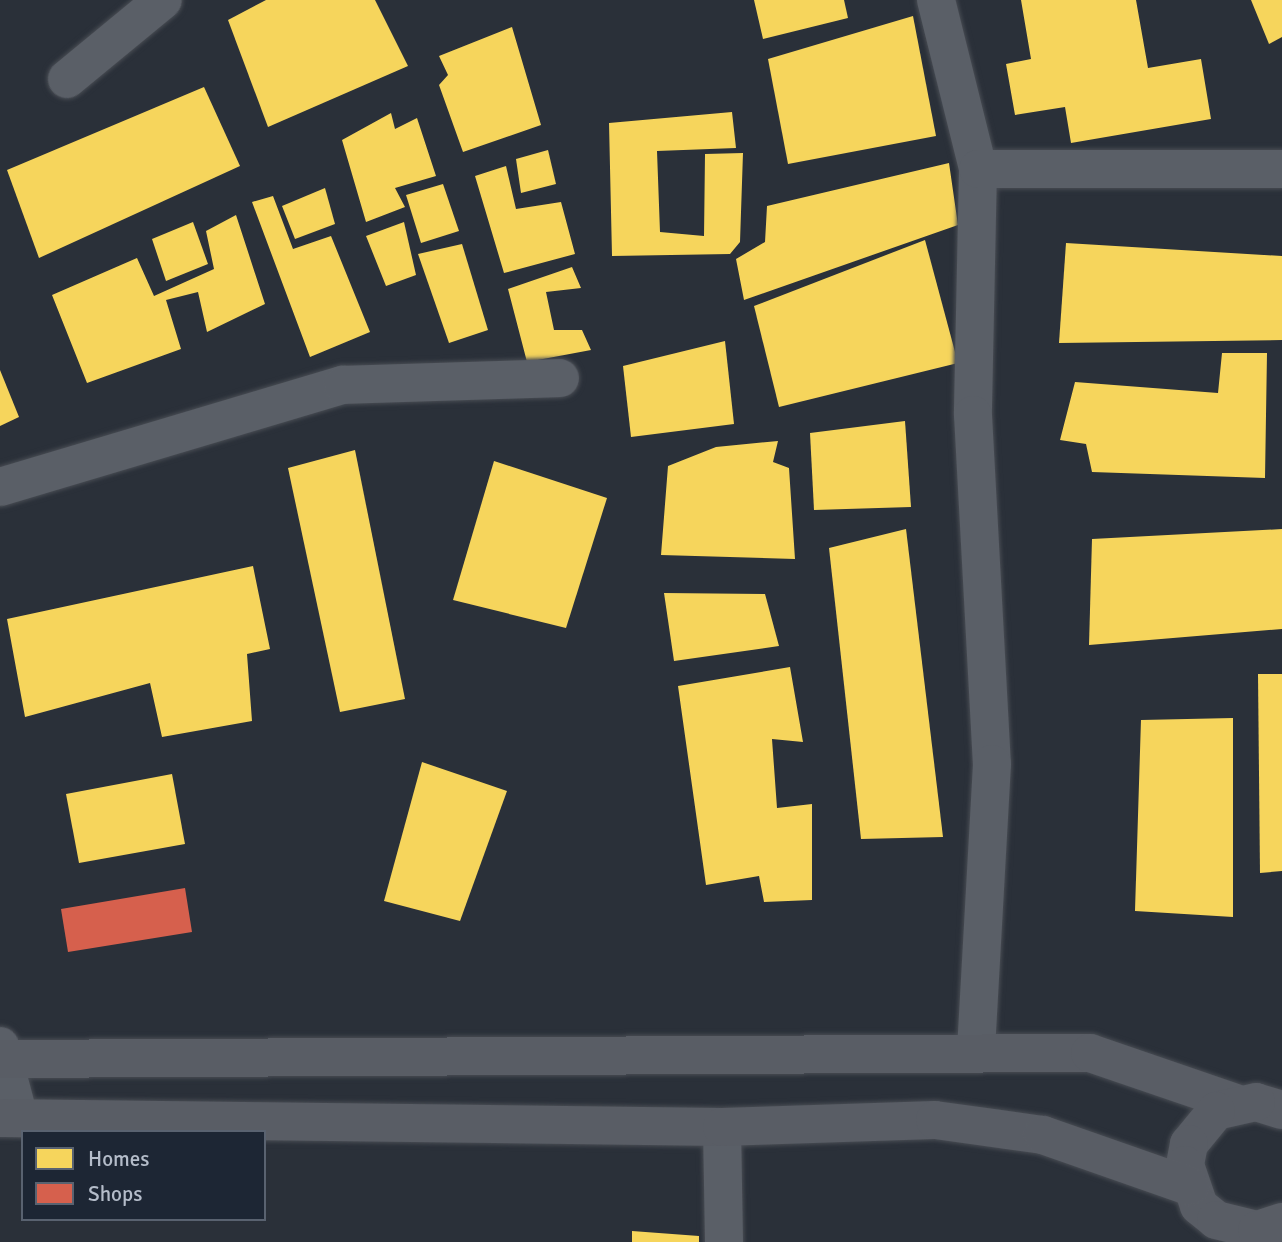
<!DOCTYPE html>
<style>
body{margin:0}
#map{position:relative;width:1282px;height:1242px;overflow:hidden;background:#2a3039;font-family:Signika,sans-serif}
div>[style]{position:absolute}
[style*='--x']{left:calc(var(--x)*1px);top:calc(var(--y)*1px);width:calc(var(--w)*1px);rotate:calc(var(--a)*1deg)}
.homes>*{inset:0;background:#f6d55c}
.shops>*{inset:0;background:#d6604d}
.roads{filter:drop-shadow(0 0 2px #484c53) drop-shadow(0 0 2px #484c53)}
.minor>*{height:38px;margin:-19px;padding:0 19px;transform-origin:19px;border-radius:19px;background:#5a5f67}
.secondary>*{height:38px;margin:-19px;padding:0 19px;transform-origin:19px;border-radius:19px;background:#595d65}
span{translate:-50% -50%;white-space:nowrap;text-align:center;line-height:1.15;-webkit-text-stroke:7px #1d2634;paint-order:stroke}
.legend{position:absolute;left:21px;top:1130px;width:245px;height:91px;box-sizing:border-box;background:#1d2634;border:2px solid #596270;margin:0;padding:9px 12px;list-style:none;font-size:21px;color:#b4bcc9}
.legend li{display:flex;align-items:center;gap:14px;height:35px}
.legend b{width:35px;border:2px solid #596270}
</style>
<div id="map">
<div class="homes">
<div style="clip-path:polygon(266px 0,375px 0,408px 66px,268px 127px,228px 20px)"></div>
<div style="clip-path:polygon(754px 0,844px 0,848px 18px,763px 39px)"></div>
<div style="clip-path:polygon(1021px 0,1136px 0,1148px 68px,1201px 59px,1211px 119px,1071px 143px,1065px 107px,1015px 115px,1006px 64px,1031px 59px)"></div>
<div style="clip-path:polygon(1251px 0,1282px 0,1282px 37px,1269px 44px)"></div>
<div style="clip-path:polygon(913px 16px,936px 136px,788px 164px,768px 59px)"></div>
<div style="clip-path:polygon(512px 27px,541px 125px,463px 152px,439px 85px,448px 75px,439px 56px)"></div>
<div style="clip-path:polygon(204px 87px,240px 166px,39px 258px,7px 170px)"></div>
<div style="clip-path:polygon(732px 112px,736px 148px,657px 151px,660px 232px,704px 236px,705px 154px,743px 153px,740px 242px,730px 254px,612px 256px,609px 123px)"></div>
<div style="clip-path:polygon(391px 113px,395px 129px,417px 118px,436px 176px,395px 188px,405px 207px,366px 222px,342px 140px)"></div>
<div style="clip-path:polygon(548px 150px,556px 184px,521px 193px,516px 159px)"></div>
<div style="clip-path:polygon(949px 163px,958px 225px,744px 300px,736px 259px,765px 242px,767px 206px)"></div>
<div style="clip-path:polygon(506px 166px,516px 209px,561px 202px,575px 254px,504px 273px,475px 176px)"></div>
<div style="clip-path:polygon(443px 184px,459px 231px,421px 243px,406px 195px)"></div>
<div style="clip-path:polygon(325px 188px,335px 224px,295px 239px,282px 206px)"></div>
<div style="clip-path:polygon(273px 196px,293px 249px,331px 236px,370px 332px,310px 357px,252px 202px)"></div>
<div style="clip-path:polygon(236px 215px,265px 304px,207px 332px,198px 292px,166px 300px,181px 349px,87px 383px,52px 295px,137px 258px,154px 296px,214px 269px,206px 231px)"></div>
<div style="clip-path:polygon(193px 222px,208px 264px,166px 281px,152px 239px)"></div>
<div style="clip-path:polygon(404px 222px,416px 275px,386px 286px,366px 236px)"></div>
<div style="clip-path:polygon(925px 240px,958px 363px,779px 407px,754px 306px)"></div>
<div style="clip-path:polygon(1066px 243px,1282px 256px,1282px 340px,1059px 343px)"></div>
<div style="clip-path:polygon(462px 244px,488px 330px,449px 343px,418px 254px)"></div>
<div style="clip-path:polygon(572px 267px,581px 288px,546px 292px,554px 330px,582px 330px,591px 350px,527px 362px,508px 289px)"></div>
<div style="clip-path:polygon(725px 341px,734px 424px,631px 437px,623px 366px)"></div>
<div style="clip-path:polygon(1222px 353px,1267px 353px,1265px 478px,1092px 472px,1086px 444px,1060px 440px,1075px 382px,1218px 393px)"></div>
<div style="clip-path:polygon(0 370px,19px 417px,0 426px)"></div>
<div style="clip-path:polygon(905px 421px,911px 507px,814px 510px,810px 433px)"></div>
<div style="clip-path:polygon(778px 441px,773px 462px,789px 468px,795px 559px,661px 555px,668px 466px,716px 447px)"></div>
<div style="clip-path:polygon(355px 450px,405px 699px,340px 712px,288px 468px)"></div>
<div style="clip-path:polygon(494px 461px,607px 498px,566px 628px,453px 600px)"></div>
<div style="clip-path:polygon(906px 529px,943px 837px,861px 839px,829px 548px)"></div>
<div style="clip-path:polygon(1282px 529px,1282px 629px,1089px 645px,1092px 539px)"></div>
<div style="clip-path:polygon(253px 566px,270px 649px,247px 654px,252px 721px,162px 737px,150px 683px,25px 717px,7px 619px)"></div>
<div style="clip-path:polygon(664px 593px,765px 594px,779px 646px,674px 661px)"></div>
<div style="clip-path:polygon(790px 667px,803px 742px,772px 739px,777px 808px,812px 804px,812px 900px,764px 902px,759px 876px,706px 885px,678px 686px)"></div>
<div style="clip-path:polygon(1258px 674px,1282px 674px,1282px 871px,1260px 873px)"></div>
<div style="clip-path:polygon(1233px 718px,1233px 917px,1135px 911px,1141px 720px)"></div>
<div style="clip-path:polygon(422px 762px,507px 791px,460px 921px,384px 901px)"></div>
<div style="clip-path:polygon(172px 774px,185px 844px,79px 863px,66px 794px)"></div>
<div style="clip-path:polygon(632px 1231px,699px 1236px,699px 1242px,632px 1242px)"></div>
</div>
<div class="shops">
<div style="clip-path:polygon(185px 888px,192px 932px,68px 952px,61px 909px)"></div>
</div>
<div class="roads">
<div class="minor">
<div style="--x:936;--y:0;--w:174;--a:76"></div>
<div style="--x:978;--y:169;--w:246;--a:91.2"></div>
<div style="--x:973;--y:415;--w:350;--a:86.9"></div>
<div style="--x:992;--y:764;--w:288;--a:93.2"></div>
<div style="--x:67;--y:79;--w:124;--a:-39.5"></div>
<div style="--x:978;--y:169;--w:304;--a:0"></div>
<div style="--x:0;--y:487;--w:358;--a:-16.6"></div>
<div style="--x:343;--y:385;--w:217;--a:-1.8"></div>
<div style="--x:0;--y:1046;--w:74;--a:75.2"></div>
<div style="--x:722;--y:1127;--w:115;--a:89"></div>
</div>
<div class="secondary">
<div style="--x:0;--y:1059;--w:1090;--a:-0.32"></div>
<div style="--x:1090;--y:1053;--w:154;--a:18.9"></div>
<div style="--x:1282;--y:1110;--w:27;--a:-163"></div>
<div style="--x:1256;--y:1102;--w:41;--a:167.3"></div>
<div style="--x:1216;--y:1111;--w:43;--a:129.3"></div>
<div style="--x:1189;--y:1144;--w:21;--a:101"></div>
<div style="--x:1185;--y:1165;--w:43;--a:71.1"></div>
<div style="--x:1199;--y:1206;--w:22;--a:39"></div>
<div style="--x:1216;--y:1220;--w:42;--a:13.7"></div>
<div style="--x:1257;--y:1230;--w:26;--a:-18"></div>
<div style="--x:0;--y:1118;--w:722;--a:0.71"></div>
<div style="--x:722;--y:1127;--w:213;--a:-1.9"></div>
<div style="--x:935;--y:1120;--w:109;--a:7.9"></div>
<div style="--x:1043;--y:1135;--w:155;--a:19.3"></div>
</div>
</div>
<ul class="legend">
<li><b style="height:19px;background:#f6d55c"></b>Homes</li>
<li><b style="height:19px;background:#d6604d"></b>Shops</li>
</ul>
</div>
